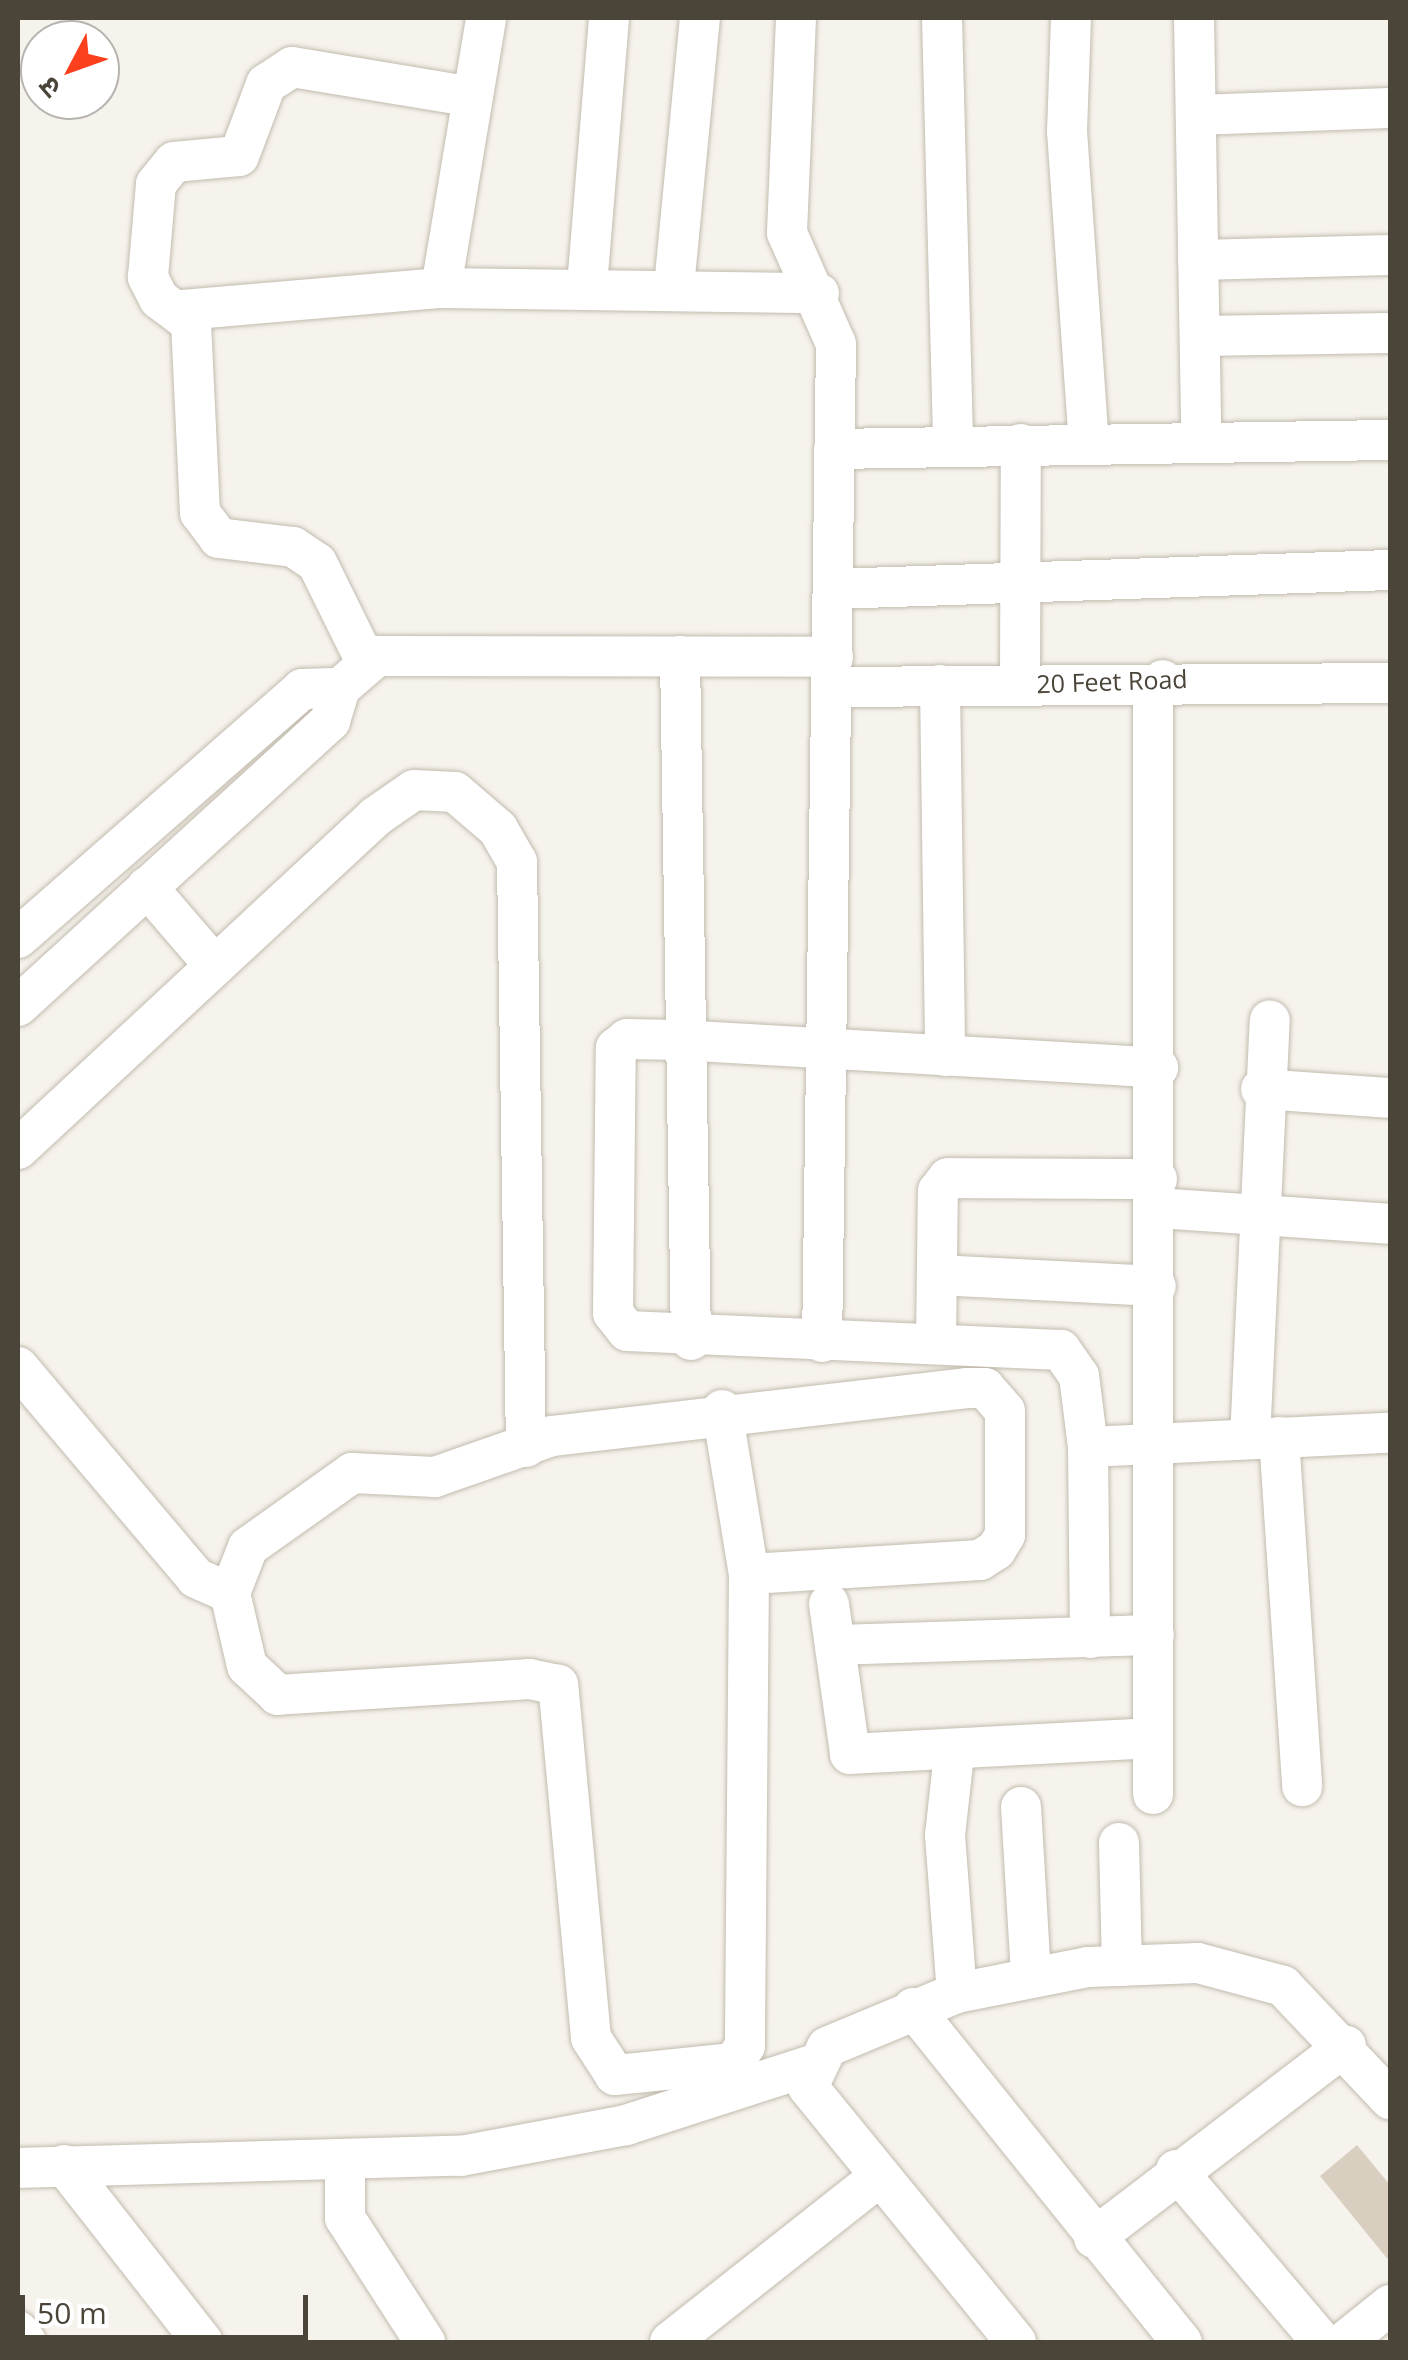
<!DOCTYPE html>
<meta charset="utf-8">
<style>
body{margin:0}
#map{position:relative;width:1408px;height:2360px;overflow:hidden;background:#f6f3ec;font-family:"Open Sans","Noto Sans Devanagari",sans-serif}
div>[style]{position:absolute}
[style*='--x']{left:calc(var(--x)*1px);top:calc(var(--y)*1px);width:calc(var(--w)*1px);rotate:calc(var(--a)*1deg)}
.building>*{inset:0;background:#d8cfc1}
.roads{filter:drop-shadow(0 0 2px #c2bbae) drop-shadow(0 0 2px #c2bbae)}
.minor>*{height:40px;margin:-20px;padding:0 20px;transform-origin:20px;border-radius:20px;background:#fff}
span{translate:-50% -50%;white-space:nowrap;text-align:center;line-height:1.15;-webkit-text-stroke:8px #fff;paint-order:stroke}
.street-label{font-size:25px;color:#4b4439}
.frame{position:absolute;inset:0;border:20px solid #4b4439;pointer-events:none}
.north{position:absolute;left:20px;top:20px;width:100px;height:100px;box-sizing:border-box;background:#fff;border:2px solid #b7b4b0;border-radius:50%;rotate:229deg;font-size:28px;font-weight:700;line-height:40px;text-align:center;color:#4b4439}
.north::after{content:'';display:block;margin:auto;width:35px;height:45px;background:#fc3f1d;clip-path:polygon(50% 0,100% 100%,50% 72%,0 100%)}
.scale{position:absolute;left:20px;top:2295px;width:288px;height:45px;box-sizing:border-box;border:5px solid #4b4439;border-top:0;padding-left:12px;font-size:30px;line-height:35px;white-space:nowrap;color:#4b4439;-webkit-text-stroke:8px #fff;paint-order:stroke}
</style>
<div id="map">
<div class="building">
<div style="clip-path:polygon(1357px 2145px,1390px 2185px,1390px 2262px,1320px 2176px)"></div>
</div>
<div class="roads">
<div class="minor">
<div style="--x:796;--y:18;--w:215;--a:92.4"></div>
<div style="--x:787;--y:233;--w:121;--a:66.2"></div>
<div style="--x:836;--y:344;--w:998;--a:90.8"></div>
<div style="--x:942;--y:18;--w:428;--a:88.5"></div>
<div style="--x:1071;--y:18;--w:113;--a:92"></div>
<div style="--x:1067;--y:131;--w:313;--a:86"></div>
<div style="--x:1194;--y:18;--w:422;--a:89"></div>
<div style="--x:1196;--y:115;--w:194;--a:-2.1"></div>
<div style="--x:1198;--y:260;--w:192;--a:-1.5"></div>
<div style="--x:587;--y:286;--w:269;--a:-85.3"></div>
<div style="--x:674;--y:287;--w:270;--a:-84.5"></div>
<div style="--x:441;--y:288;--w:274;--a:-80.5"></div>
<div style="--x:183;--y:310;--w:259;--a:-4.9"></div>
<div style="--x:441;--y:288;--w:378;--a:0.8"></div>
<div style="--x:1200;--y:336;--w:190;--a:-0.9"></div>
<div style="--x:834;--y:449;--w:556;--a:-0.93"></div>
<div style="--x:834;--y:589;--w:556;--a:-1.96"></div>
<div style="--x:680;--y:656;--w:684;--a:89.08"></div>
<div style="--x:367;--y:664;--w:113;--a:-116.3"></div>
<div style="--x:317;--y:563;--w:29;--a:-146"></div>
<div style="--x:293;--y:547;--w:75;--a:-173.1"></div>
<div style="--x:219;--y:538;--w:31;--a:-127"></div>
<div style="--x:200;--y:513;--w:190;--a:-92.7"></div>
<div style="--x:191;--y:323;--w:40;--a:-143"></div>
<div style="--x:159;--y:299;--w:25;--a:-117"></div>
<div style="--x:148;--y:277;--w:93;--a:-85.1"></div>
<div style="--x:156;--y:184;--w:28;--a:-51"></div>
<div style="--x:174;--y:162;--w:65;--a:-5.3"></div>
<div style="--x:239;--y:156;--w:77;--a:-69.4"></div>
<div style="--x:266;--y:84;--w:31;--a:-33"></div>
<div style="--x:292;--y:67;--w:183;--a:9.4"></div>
<div style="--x:1020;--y:683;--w:239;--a:-89.8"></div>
<div style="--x:940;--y:685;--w:371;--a:89.2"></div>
<div style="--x:833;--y:687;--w:557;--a:-0.41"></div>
<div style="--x:147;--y:887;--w:104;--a:49.3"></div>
<div style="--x:18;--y:938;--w:378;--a:-41.2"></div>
<div style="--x:302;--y:689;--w:38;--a:-2"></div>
<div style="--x:18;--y:1006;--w:423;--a:-42.4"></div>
<div style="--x:330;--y:721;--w:34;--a:-73"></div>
<div style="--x:340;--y:688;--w:49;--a:-40.9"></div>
<div style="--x:377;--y:656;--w:456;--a:0.1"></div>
<div style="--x:1261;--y:1089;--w:129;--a:4"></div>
<div style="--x:18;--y:1149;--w:488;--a:-42.9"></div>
<div style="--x:375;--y:817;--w:47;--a:-34.7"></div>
<div style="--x:414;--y:790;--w:41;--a:2.8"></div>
<div style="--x:455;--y:792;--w:57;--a:40.7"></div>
<div style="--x:498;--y:829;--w:38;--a:60"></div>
<div style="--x:517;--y:862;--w:585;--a:89.12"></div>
<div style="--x:1157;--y:1208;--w:234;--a:3.9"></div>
<div style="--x:937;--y:1275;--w:219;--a:2.9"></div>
<div style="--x:936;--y:1344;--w:153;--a:-89.3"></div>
<div style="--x:938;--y:1191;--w:16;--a:-52"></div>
<div style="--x:948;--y:1178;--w:209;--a:0.3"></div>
<div style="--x:18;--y:1367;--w:276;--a:49.8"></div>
<div style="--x:196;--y:1578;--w:37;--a:24"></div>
<div style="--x:966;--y:1388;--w:19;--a:0"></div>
<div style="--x:985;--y:1388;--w:30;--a:49"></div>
<div style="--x:1005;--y:1411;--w:124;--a:90"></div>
<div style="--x:1005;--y:1535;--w:17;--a:121"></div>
<div style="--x:996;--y:1550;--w:19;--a:148"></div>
<div style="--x:980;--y:1560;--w:231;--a:176.5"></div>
<div style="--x:749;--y:1574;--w:472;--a:90.5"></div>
<div style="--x:745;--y:2046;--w:21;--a:125"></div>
<div style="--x:733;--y:2063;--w:119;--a:174.2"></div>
<div style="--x:615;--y:2075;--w:44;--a:-123"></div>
<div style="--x:591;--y:2038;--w:355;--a:-95.3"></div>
<div style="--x:558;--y:1685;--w:29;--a:-168"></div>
<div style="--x:530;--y:1679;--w:253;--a:176.4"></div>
<div style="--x:278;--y:1695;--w:42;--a:-136.9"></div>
<div style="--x:247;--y:1666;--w:75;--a:-103.1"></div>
<div style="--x:230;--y:1593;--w:49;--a:-68.6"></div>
<div style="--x:248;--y:1547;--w:128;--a:-35.4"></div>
<div style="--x:352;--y:1473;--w:83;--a:2.8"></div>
<div style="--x:435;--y:1477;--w:124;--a:-19.3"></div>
<div style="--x:552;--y:1436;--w:417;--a:-6.6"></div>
<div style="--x:722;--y:1410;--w:166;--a:80.7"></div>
<div style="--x:1279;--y:1437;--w:350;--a:86.2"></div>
<div style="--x:1250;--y:1439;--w:419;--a:-87.3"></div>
<div style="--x:1088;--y:1447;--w:302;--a:-2.7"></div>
<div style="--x:829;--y:1604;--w:151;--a:82"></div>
<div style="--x:850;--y:1754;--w:303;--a:-3"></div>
<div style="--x:1090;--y:1638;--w:191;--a:-90.6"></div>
<div style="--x:1088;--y:1447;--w:72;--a:-97.2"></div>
<div style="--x:1079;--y:1376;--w:32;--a:-125"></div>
<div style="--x:1061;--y:1350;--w:434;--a:-177.5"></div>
<div style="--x:627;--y:1331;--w:23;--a:-128"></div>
<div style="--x:613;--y:1313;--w:265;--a:-89.4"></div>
<div style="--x:616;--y:1048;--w:14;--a:-39"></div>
<div style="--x:627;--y:1039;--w:52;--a:1.1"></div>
<div style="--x:679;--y:1040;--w:480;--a:3.3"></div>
<div style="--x:835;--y:1645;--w:319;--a:-1.8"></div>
<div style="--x:954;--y:1754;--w:81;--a:96.3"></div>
<div style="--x:945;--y:1835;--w:158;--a:85.7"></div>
<div style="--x:1153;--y:1794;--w:1093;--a:-90"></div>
<div style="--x:1153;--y:701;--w:23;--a:-65"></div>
<div style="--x:1021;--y:1807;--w:169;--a:86.6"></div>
<div style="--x:1119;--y:1843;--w:123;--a:88.6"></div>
<div style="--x:913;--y:2008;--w:429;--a:51.2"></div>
<div style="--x:345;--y:2164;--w:54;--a:90"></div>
<div style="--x:345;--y:2218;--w:148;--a:57.2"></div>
<div style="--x:64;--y:2165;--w:225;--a:51.9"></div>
<div style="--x:18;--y:2168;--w:443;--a:-1.6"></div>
<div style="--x:461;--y:2156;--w:168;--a:-10.6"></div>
<div style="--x:626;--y:2125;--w:195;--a:-17.9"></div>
<div style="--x:1176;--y:2170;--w:226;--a:49.7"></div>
<div style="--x:1094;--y:2238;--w:317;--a:-37.4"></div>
<div style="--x:18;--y:2331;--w:14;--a:54"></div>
<div style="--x:670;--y:2342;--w:266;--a:-38.3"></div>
<div style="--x:1016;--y:2342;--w:329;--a:-129.2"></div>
<div style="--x:808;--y:2087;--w:44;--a:-64.6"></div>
<div style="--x:827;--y:2047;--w:141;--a:-22.6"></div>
<div style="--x:957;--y:1993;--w:134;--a:-11.2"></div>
<div style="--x:1088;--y:1967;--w:110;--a:-2.1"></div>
<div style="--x:1198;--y:1963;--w:88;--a:15.1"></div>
<div style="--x:1283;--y:1986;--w:156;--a:46.6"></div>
<div style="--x:1344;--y:2342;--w:59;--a:-38.8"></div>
</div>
</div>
<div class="street-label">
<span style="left:1112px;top:681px;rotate:-2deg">20 Feet Road</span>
</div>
<div class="frame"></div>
<div class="north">उ</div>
<div class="scale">50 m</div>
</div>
